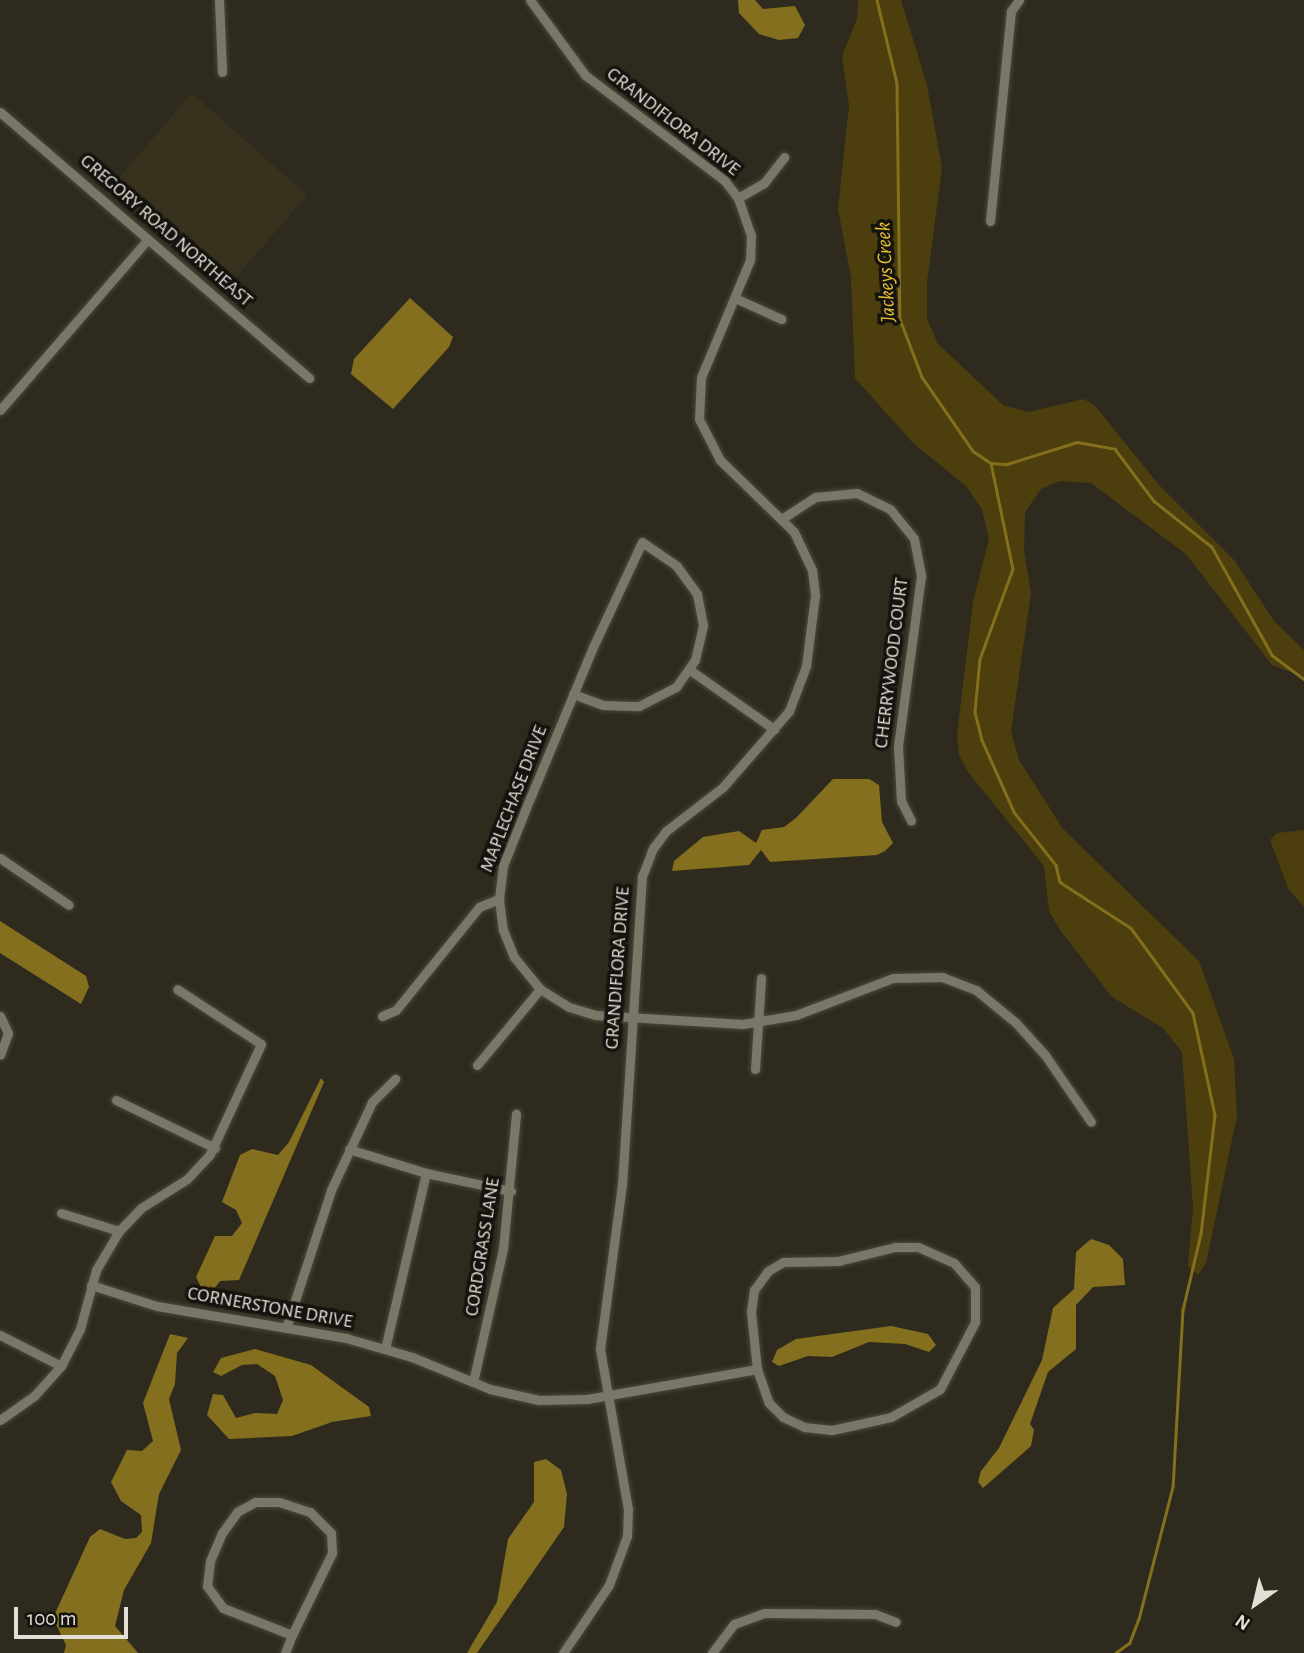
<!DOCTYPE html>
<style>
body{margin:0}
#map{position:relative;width:1304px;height:1653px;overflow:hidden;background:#2e2b1e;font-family:"Alegreya Sans",sans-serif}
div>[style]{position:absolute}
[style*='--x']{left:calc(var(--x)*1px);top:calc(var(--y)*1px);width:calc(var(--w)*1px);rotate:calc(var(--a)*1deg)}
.built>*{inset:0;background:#37311e}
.green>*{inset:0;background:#4c3f0d}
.water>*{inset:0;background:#846f1e}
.stream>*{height:2.5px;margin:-1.25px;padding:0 1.25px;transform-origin:1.25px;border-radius:1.25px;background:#846f1e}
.roads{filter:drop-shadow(0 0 2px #4c483d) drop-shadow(0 0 2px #4c483d)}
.minor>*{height:9px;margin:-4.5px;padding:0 4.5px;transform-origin:4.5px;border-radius:4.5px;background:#7b7768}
span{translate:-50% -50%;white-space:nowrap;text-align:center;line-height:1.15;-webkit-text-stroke:7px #15130e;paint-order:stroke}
.street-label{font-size:19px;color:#e2dfd7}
.water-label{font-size:21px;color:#e5c131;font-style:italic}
.north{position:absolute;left:1220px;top:1569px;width:70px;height:70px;-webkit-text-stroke:5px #15130e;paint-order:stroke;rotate:214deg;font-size:19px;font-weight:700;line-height:28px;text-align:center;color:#e2dfd7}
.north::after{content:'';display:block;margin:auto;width:24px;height:32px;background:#e2dfd7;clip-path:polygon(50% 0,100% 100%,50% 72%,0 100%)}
.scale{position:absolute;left:14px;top:1607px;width:114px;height:32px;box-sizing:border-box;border:4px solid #e2dfd7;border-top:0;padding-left:9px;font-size:21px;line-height:24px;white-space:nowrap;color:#e2dfd7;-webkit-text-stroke:5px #15130e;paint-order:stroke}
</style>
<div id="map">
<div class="built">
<div style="clip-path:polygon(192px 93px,307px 195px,226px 289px,110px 188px)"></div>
</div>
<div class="green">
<div style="clip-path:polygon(858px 0,901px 0,927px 85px,942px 168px,927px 282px,927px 319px,938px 344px,1003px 405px,1029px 412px,1084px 399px,1096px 407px,1159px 485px,1234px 560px,1274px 621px,1304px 650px,1304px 677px,1272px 665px,1186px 554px,1091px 483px,1060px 481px,1041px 489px,1025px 512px,1024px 551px,1031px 593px,1011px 731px,1019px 760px,1063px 829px,1199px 961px,1234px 1059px,1237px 1116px,1206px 1263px,1198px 1275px,1188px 1266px,1193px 1208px,1182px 1052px,1163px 1028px,1112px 997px,1060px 930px,1049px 911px,1044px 866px,968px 772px,959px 755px,957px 735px,973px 602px,989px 539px,982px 509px,966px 486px,913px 443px,855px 378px,851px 277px,838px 209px,849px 105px,842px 56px,857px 19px)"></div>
<div style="clip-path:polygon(1304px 830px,1304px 907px,1288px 888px,1270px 840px,1277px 833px)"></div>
</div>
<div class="water">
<div style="clip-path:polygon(738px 0,755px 0,763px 9px,795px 6px,805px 25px,798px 38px,779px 40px,759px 34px,739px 13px)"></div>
<div style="clip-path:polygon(410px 298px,453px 337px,449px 347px,393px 409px,351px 374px,354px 359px)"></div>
<div style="clip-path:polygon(833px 779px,869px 779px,879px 785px,882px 822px,893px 843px,885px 851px,877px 855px,770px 862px,761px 850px,749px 865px,672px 871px,674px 861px,703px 837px,739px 831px,756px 843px,762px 830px,784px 827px,796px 818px)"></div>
<div style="clip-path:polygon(0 921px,86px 976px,89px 987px,81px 1004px,0 953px)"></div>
<div style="clip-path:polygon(321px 1078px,324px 1082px,239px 1280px,220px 1281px,214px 1289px,201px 1287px,196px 1277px,215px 1236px,232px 1236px,242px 1223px,236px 1210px,222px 1202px,240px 1155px,252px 1149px,278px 1155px,289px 1142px)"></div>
<div style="clip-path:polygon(1091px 1239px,1109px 1245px,1123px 1259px,1125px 1285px,1093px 1287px,1076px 1305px,1076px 1349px,1048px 1372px,1030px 1424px,1034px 1430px,1031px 1446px,983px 1488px,978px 1482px,981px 1471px,999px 1448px,1042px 1360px,1053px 1308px,1074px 1289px,1076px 1252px)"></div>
<div style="clip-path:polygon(891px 1326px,928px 1334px,936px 1345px,929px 1352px,905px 1344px,869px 1342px,832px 1357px,808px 1356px,779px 1366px,772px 1362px,777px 1350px,796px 1339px)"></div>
<div style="clip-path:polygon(170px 1334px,188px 1338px,177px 1353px,175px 1384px,169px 1399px,181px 1450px,159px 1494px,151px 1543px,124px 1590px,115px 1626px,138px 1653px,64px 1653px,66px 1645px,53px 1618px,90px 1537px,100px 1529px,125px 1539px,136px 1538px,142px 1532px,141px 1515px,121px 1501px,111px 1482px,127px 1450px,142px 1451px,153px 1441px,143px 1403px)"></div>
<div style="clip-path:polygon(255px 1349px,311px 1365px,369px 1407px,371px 1416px,332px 1422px,292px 1436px,229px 1439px,207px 1415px,213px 1394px,223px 1395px,236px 1418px,255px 1413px,277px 1414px,283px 1400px,275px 1376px,257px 1364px,242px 1365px,221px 1376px,213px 1372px,221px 1358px)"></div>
<div style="clip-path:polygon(546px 1459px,561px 1470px,567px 1494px,564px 1527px,477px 1653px,467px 1653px,497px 1602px,508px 1539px,534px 1502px,534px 1462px)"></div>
</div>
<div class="stream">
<div style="--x:877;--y:0;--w:85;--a:76.5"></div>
<div style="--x:897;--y:83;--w:236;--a:89.3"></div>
<div style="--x:900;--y:319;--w:62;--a:69.2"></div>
<div style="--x:922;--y:377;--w:90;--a:55.4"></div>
<div style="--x:973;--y:451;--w:22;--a:34"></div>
<div style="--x:991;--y:463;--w:16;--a:4"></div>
<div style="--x:1007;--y:464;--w:73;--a:-17.4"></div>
<div style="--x:1077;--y:442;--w:39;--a:10"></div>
<div style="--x:1115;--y:449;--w:65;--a:53.1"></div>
<div style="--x:1154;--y:501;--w:74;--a:38.4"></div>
<div style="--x:1212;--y:547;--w:124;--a:60.9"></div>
<div style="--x:1272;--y:655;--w:40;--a:37"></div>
<div style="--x:991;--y:463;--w:108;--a:78.3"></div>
<div style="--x:1013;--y:569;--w:96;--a:110.1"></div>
<div style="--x:980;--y:659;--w:53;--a:95.4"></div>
<div style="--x:975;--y:712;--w:29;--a:76"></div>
<div style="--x:982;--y:740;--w:79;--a:66"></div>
<div style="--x:1014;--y:812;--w:68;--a:51.6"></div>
<div style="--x:1056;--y:865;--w:17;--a:77"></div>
<div style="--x:1060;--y:882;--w:85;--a:32.9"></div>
<div style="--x:1131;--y:928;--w:105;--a:53.9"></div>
<div style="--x:1193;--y:1013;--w:104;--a:77.8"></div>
<div style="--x:1215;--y:1115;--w:120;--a:96.7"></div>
<div style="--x:1201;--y:1234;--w:78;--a:103.3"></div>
<div style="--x:1183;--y:1310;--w:177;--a:93.2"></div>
<div style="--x:1173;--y:1487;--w:136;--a:104.4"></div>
<div style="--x:1139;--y:1619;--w:26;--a:111"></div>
<div style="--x:1130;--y:1643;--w:17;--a:144"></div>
</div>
<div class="roads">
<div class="minor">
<div style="--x:219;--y:0;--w:72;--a:87.6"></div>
<div style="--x:530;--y:0;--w:93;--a:53.7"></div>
<div style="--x:585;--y:75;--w:176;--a:37.1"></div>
<div style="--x:725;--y:181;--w:21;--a:53"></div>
<div style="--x:738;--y:198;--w:39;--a:71"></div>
<div style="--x:751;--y:235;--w:25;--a:92"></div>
<div style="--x:750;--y:260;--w:127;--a:112.7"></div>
<div style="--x:701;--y:377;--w:42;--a:92.7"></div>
<div style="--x:699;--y:419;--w:46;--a:62.9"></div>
<div style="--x:720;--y:460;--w:103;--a:44.2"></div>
<div style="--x:794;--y:532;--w:42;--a:64.7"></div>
<div style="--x:812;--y:570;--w:25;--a:83"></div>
<div style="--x:815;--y:595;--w:72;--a:97.2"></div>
<div style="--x:806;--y:666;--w:48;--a:110.7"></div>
<div style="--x:789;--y:711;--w:101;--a:131"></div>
<div style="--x:723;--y:787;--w:72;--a:142.3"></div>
<div style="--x:666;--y:831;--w:21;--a:127"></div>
<div style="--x:653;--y:848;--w:30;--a:111"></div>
<div style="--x:642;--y:876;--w:309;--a:93.7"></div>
<div style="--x:622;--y:1184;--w:166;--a:97.6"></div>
<div style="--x:600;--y:1349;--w:162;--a:80.1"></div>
<div style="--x:628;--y:1509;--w:27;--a:92"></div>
<div style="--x:627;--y:1536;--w:52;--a:110.2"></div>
<div style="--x:609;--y:1585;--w:82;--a:124.1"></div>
<div style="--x:0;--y:112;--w:408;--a:40.7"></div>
<div style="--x:738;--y:198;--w:30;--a:-30"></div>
<div style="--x:764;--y:183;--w:33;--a:-52"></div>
<div style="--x:990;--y:221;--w:211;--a:-84.3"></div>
<div style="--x:1011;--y:11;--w:14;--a:-54"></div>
<div style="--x:735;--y:298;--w:51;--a:24.5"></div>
<div style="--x:0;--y:410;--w:226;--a:-49.1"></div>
<div style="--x:783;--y:518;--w:38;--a:-33"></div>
<div style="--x:815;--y:497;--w:42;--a:-5.4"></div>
<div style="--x:857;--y:493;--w:37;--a:26"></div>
<div style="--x:890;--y:509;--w:38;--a:51"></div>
<div style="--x:914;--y:539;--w:38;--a:79"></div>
<div style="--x:921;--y:576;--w:172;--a:97.7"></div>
<div style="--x:898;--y:746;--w:55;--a:86.9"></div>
<div style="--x:901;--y:801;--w:22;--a:63"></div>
<div style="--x:690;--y:670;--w:103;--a:35.1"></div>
<div style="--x:573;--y:694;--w:32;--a:20"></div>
<div style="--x:603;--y:705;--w:36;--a:2"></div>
<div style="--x:639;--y:706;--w:42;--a:-27.2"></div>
<div style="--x:676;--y:687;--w:33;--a:-55"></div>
<div style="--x:695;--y:660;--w:36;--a:-77"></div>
<div style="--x:703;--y:625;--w:32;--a:-101"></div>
<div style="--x:697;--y:594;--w:34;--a:-126"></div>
<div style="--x:677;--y:566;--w:42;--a:-145.6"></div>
<div style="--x:642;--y:542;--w:116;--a:115"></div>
<div style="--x:593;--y:647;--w:164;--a:112.6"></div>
<div style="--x:530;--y:798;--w:73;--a:111.7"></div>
<div style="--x:503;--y:866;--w:33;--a:97"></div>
<div style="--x:499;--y:899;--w:31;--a:83"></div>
<div style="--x:503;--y:930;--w:29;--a:68"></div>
<div style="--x:514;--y:957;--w:41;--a:50.9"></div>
<div style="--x:540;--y:989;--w:34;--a:32"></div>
<div style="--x:569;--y:1007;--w:27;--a:17"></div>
<div style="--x:595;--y:1015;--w:148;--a:3.5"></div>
<div style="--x:743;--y:1024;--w:54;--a:-9.6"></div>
<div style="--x:796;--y:1015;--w:104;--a:-20.9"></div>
<div style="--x:893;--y:978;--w:49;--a:-1.2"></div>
<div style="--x:942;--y:977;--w:36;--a:21"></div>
<div style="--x:976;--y:990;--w:52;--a:39.5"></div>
<div style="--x:1016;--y:1023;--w:43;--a:47.8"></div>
<div style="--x:1045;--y:1055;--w:81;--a:55.5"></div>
<div style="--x:0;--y:858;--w:83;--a:34.3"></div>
<div style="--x:0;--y:1016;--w:19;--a:65"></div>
<div style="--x:8;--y:1033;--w:23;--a:110"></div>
<div style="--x:382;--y:1016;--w:15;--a:-23"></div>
<div style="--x:396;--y:1010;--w:132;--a:-51.1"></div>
<div style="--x:479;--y:907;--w:22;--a:-22"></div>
<div style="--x:477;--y:1065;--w:99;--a:-50.3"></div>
<div style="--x:755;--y:1069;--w:91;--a:-86.2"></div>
<div style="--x:116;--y:1100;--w:110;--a:25.9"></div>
<div style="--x:349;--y:1149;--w:81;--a:17.3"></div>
<div style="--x:426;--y:1173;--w:87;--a:12"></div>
<div style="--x:61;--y:1213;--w:61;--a:17.2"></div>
<div style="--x:91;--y:1285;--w:69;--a:17.7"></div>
<div style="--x:157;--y:1306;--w:192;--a:9.6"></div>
<div style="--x:346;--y:1338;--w:69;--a:16.1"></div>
<div style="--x:412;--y:1357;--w:84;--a:22.3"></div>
<div style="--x:490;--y:1389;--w:50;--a:12.7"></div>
<div style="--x:539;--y:1400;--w:48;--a:-1.2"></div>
<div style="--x:587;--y:1399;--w:173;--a:-10"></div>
<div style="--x:757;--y:1369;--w:36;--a:71"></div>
<div style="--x:769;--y:1403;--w:20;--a:45"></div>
<div style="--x:783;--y:1417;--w:23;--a:25"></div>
<div style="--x:804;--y:1427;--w:28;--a:6"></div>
<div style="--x:832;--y:1430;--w:60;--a:-12.4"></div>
<div style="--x:891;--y:1417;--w:56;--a:-29.7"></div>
<div style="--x:940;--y:1389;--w:76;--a:-62.4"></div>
<div style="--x:975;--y:1322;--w:35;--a:-90"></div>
<div style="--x:975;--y:1287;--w:32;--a:-131"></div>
<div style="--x:954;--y:1263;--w:39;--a:-156"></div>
<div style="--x:918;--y:1247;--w:23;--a:180"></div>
<div style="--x:895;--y:1247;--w:59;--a:166.2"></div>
<div style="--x:838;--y:1261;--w:55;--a:179"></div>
<div style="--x:783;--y:1262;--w:17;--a:149"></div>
<div style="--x:768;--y:1271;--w:24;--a:126"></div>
<div style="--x:754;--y:1290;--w:22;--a:98"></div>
<div style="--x:751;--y:1312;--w:57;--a:84"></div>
<div style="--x:287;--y:1325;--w:142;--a:-71.9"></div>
<div style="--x:331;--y:1190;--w:97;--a:-65"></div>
<div style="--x:372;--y:1102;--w:33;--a:-45"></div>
<div style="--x:0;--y:1335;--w:68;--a:26.9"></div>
<div style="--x:385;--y:1349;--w:181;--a:-76.9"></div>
<div style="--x:473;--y:1382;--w:136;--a:-77.3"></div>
<div style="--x:503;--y:1249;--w:136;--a:-84.5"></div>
<div style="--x:0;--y:1420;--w:42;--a:-35.2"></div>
<div style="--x:34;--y:1396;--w:40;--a:-48"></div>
<div style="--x:61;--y:1366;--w:42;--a:-62.8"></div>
<div style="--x:80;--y:1329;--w:61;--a:-74.8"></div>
<div style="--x:96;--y:1270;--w:45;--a:-59.5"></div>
<div style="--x:119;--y:1231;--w:32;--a:-46"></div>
<div style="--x:141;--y:1208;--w:54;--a:-32.2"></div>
<div style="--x:187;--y:1179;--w:34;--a:-47"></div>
<div style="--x:210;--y:1154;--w:121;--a:-65.1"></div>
<div style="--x:261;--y:1044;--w:100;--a:-146.8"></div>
<div style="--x:255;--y:1502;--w:24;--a:0"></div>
<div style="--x:279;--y:1502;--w:33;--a:18"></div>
<div style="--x:310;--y:1512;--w:30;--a:45"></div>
<div style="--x:331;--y:1533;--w:20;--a:87"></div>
<div style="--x:332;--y:1553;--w:91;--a:116"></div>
<div style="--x:292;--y:1635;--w:74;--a:-158.6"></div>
<div style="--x:223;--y:1608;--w:27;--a:-126"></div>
<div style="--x:207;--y:1586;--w:25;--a:-83"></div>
<div style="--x:210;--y:1561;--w:30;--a:-67"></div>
<div style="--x:222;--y:1533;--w:26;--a:-54"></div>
<div style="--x:237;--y:1512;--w:21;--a:-29"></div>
<div style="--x:285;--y:1653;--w:19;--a:-69"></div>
<div style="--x:712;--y:1653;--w:36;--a:-53"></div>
<div style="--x:734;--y:1624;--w:33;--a:-20"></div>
<div style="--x:765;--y:1613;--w:110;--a:0.5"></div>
<div style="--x:875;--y:1614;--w:22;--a:21"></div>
</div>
</div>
<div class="street-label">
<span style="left:673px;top:122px;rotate:38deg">GRANDIFLORA DRIVE</span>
<span style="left:166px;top:231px;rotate:41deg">GREGORY ROAD NORTHEAST</span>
<span style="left:892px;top:663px;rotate:-83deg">CHERRYWOOD COURT</span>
<span style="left:514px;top:799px;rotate:-69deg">MAPLECHASE DRIVE</span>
<span style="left:618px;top:968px;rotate:-86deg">GRANDIFLORA DRIVE</span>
<span style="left:483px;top:1247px;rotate:-81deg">CORDGRASS LANE</span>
<span style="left:270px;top:1308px;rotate:10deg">CORNERSTONE DRIVE</span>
</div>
<div class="water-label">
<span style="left:886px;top:272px;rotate:-93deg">Jackeys Creek</span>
</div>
<div class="north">N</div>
<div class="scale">100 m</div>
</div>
